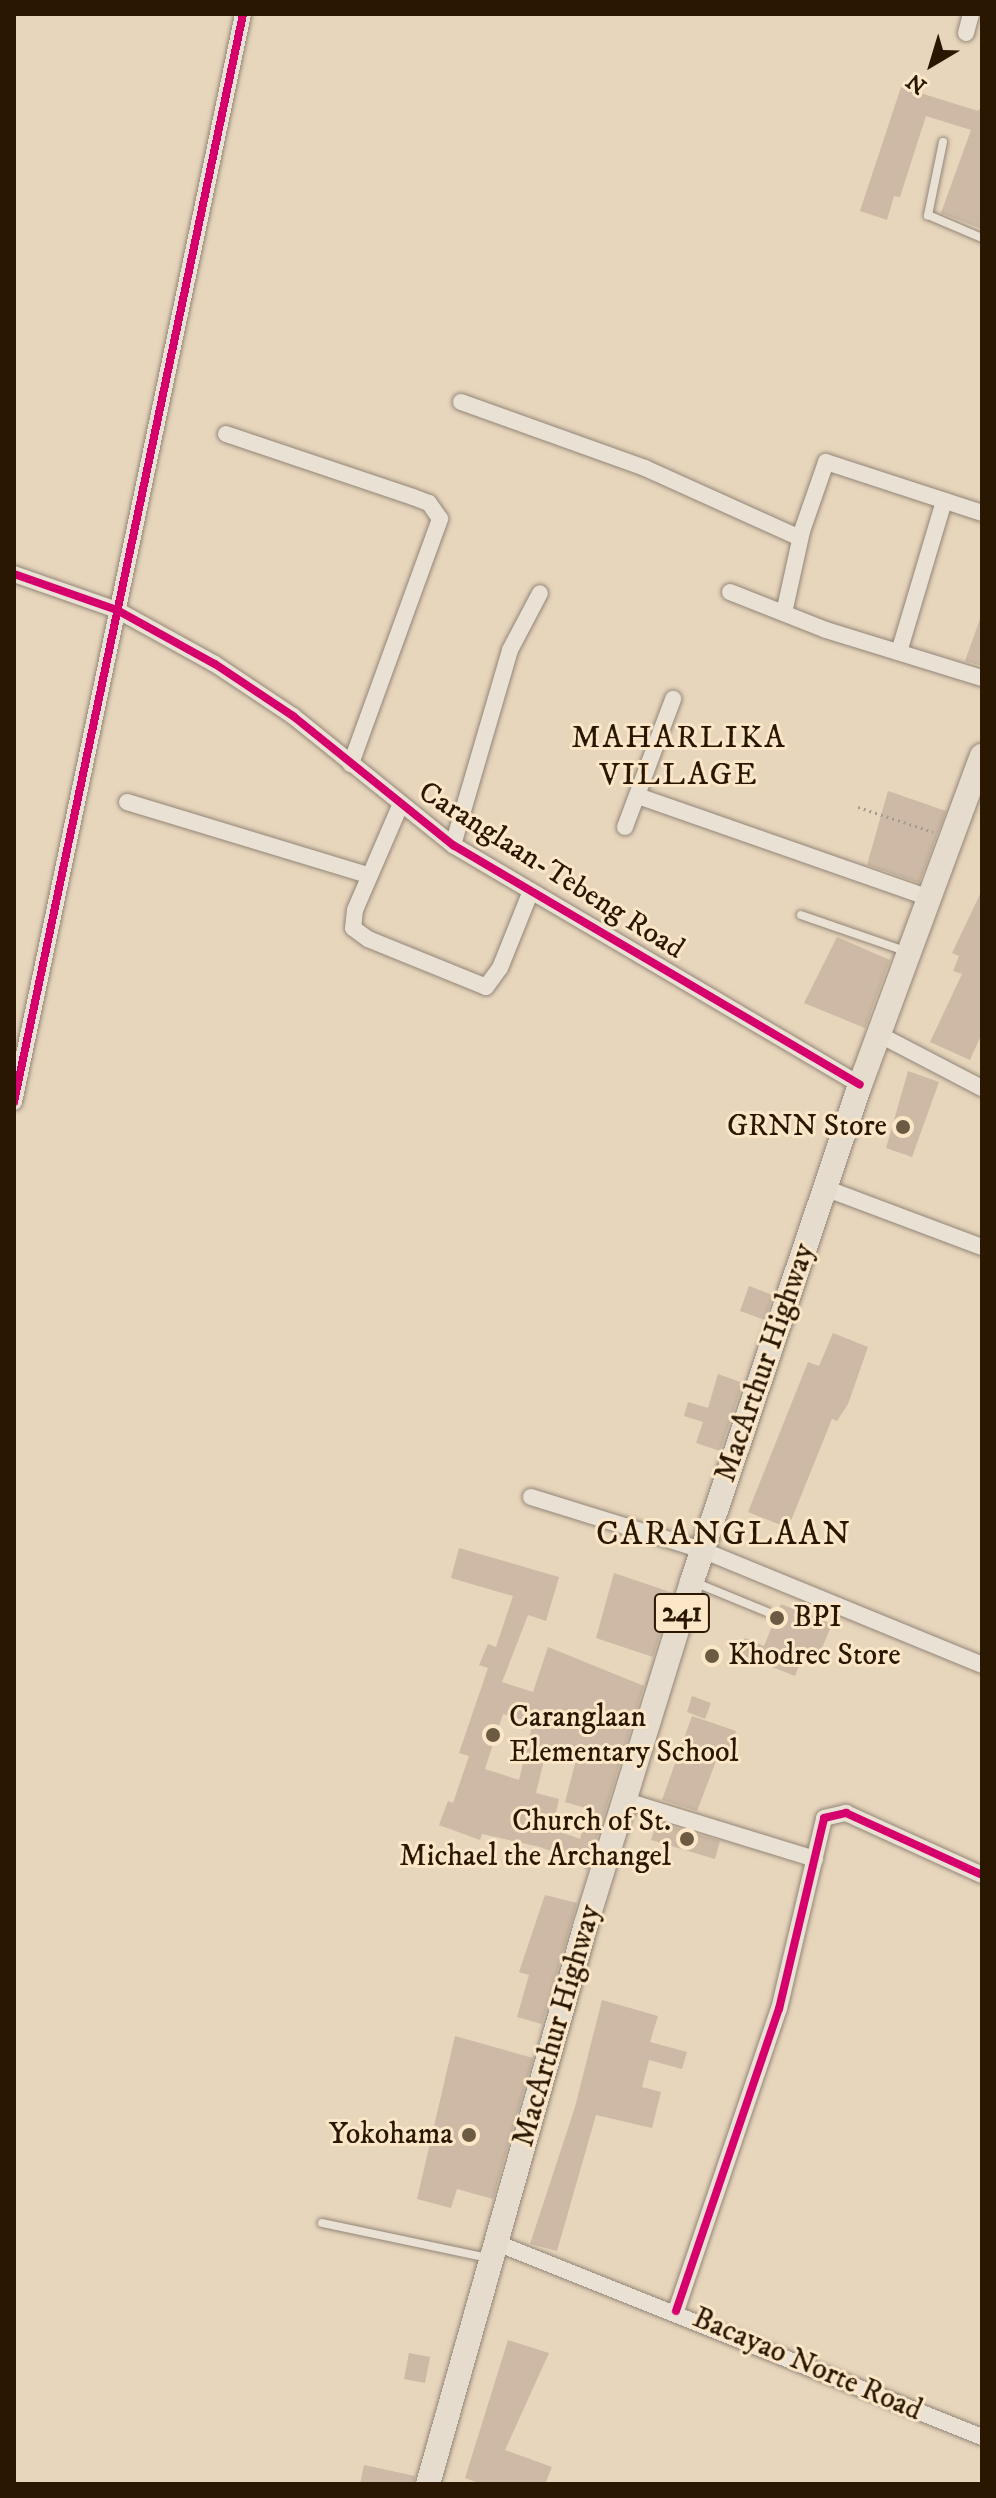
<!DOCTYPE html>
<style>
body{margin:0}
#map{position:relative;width:996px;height:2498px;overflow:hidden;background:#e7d5bc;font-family:"IM FELL DW Pica",serif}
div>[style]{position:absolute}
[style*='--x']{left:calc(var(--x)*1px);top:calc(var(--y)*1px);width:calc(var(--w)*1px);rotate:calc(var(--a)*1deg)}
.building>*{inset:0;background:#cdb9a5}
.path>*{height:3px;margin-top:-1.5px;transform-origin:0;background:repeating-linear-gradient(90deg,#a49b90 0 2px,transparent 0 6px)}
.roads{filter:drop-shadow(0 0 2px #928676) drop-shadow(0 0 2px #928676)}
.lane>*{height:8px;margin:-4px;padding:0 4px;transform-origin:4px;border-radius:4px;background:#eae1d5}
.street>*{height:16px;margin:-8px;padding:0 8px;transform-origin:8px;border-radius:8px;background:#eae1d5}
.primary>*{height:24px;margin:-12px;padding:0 12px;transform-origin:12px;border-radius:12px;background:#e6dccd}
.cycleway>*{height:8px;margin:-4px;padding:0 4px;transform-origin:4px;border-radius:4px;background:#d6006c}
.dots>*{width:22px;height:22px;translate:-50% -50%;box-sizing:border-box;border:4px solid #fbe6c8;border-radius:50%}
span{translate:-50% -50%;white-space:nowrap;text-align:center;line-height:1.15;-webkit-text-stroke:6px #fbe6c8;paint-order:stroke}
.shield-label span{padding:2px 6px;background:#fbe6c8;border:2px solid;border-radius:6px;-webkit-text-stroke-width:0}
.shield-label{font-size:28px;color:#291702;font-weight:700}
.street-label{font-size:30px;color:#291702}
.poi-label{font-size:30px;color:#291702}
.right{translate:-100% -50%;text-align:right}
.left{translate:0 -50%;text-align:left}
.neighbourhood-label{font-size:32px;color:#291702;letter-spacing:2px}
.quarter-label{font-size:34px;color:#291702;letter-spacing:2px}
.frame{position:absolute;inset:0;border:16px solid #291702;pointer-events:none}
.north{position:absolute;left:892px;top:24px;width:80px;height:80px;-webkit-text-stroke:6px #fbe6c8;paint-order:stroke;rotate:218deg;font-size:22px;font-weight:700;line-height:32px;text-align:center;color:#291702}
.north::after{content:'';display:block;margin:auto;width:28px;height:36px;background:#291702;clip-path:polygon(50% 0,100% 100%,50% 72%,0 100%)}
</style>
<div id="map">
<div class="building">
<div style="clip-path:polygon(901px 87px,978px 111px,982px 106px,982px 229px,941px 213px,971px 130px,926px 116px,900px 197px,894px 196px,887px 220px,860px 211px)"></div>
<div style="clip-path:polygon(980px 619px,982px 619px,982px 666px,965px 661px)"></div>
<div style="clip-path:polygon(888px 791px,946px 811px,919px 883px,867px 865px)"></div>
<div style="clip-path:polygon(982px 890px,982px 1033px,970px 1060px,930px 1042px,962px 974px,953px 971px,959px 956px,952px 953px)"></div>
<div style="clip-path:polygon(837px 937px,890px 960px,865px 1028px,804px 1003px)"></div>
<div style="clip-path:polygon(908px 1071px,939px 1082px,912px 1157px,886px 1148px)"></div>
<div style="clip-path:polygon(749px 1286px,773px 1295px,765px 1320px,740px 1311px)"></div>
<div style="clip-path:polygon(833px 1333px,868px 1347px,848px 1404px,837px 1421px,832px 1419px,788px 1528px,748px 1512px,808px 1362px,819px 1366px)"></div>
<div style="clip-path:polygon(718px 1374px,743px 1383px,720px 1451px,696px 1443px,703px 1422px,684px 1416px,688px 1402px,708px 1408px)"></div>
<div style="clip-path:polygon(evenodd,459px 1548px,559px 1577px,546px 1621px,528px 1615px,502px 1682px,533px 1692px,548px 1647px,644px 1686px,587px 1870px,580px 1867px,582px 1863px,540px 1847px,482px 1834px,480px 1840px,439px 1825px,448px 1801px,453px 1803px,469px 1756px,459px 1753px,488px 1668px,479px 1665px,488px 1644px,496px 1647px,513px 1596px,451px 1578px,459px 1548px,503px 1714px,533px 1723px,519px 1780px,485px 1769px,503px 1714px,459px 1548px,547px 1748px,576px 1760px,565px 1802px,589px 1809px,580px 1839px,552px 1829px,559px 1799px,536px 1793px,547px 1748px)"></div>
<div style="clip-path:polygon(614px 1573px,673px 1593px,653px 1657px,596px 1638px)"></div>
<div style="clip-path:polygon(781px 1604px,832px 1624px,817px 1660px,803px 1655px,795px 1676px,739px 1654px,745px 1638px,764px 1646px)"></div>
<div style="clip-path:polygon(692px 1696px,711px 1703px,705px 1719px,687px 1712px)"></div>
<div style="clip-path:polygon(692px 1716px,736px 1731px,730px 1751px,721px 1748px,697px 1811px,662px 1800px)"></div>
<div style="clip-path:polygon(657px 1822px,720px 1841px,715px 1859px,651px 1840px)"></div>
<div style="clip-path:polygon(545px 1895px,577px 1903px,542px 2024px,517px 2017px,529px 1975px,519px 1972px)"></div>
<div style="clip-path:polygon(602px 2000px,658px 2016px,650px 2042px,687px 2052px,682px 2069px,649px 2060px,642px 2087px,661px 2092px,652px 2128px,596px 2115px,557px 2251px,530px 2244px,575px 2107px)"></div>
<div style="clip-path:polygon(455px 2036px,533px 2058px,493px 2199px,457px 2189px,451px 2208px,417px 2199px)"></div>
<div style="clip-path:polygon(508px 2340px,549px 2353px,505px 2450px,552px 2467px,545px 2484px,481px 2484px,465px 2478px)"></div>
<div style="clip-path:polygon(409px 2353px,430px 2357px,425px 2383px,404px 2379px)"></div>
<div style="clip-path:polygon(364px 2465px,415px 2476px,413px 2484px,360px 2484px)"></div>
</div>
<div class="path">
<div style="--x:858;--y:807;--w:79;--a:18.4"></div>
</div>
<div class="roads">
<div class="lane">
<div style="--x:943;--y:142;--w:75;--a:101.6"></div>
<div style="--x:928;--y:215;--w:59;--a:23.1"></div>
<div style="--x:801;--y:915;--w:113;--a:19.1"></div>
<div style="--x:694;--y:1582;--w:79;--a:22.3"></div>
<div style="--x:322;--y:2223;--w:170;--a:11.9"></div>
</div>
<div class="street">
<div style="--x:966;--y:33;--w:20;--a:-75"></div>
<div style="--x:461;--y:402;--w:195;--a:19.7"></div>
<div style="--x:645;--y:468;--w:170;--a:24.3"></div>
<div style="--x:226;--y:434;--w:197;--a:18.6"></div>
<div style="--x:413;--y:497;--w:17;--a:21"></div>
<div style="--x:429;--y:503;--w:19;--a:55"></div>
<div style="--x:440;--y:519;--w:261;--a:110"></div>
<div style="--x:14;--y:574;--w:109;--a:19.3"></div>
<div style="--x:117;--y:610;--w:112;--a:28.9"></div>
<div style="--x:215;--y:664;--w:94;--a:33.7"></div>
<div style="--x:293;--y:716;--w:206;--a:38.9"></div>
<div style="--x:453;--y:845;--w:472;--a:30.5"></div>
<div style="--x:730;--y:592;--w:103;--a:21.6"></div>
<div style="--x:826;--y:630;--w:163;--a:17.1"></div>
<div style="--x:784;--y:613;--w:84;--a:-77.6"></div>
<div style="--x:802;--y:531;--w:73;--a:-70.8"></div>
<div style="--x:826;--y:462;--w:164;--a:18.1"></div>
<div style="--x:899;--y:652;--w:158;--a:-73.4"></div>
<div style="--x:638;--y:796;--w:308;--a:19.3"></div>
<div style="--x:127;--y:802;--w:251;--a:16.9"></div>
<div style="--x:400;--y:806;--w:113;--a:113.4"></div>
<div style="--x:355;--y:910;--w:18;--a:96"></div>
<div style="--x:353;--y:928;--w:19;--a:36"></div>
<div style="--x:368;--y:939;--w:127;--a:22.1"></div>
<div style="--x:486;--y:987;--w:24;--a:-54"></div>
<div style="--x:500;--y:968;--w:83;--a:-68.1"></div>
<div style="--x:625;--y:827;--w:137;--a:-69.4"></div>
<div style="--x:453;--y:845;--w:203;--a:-73.7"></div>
<div style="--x:510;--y:650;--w:64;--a:-62.2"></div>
<div style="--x:880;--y:1035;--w:115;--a:27.5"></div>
<div style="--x:14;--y:1102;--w:1112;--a:-78.11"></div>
<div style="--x:825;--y:1188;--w:168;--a:20.6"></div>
<div style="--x:531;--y:1497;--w:179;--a:17.2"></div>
<div style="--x:702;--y:1550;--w:303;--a:22.3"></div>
<div style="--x:623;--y:1800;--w:201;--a:17.1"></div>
<div style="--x:497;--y:2243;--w:522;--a:21.8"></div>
<div style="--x:676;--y:2311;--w:319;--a:-71.2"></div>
<div style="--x:779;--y:2009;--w:196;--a:-76.7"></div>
<div style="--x:824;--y:1818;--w:23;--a:-13"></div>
<div style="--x:846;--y:1813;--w:149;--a:24.5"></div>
</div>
<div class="primary">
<div style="--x:428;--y:2484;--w:582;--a:-74.24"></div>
<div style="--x:586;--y:1924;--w:359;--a:-72.8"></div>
<div style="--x:692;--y:1581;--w:524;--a:-71.29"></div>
<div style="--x:860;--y:1085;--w:351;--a:-69.7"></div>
</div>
</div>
<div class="cycleway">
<div style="--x:14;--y:574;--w:109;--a:19.3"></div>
<div style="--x:117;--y:610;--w:112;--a:28.9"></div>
<div style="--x:215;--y:664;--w:94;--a:33.7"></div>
<div style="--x:293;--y:716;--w:206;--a:38.9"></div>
<div style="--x:453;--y:845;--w:472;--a:30.5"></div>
<div style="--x:14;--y:1102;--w:1112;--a:-78.11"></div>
<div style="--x:676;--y:2311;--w:319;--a:-71.2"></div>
<div style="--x:779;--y:2009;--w:196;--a:-76.7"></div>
<div style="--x:824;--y:1818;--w:23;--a:-13"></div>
<div style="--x:846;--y:1813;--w:149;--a:24.5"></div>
</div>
<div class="dots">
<div style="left:903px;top:1127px;background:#6c5a43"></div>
<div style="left:777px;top:1618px;background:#6c5a43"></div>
<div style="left:712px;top:1656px;background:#6c5a43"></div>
<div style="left:493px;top:1735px;background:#6c5a43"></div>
<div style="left:687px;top:1839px;background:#6c5a43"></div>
<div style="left:469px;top:2135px;background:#6c5a43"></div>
</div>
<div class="shield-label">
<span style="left:682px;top:1613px">241</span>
</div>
<div class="street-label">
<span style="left:551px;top:871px;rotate:32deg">Caranglaan-Tebeng Road</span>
<span style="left:766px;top:1363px;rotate:-71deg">MacArthur Highway</span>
<span style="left:558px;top:2026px;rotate:-74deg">MacArthur Highway</span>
<span style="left:807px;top:2365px;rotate:23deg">Bacayao Norte Road</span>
</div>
<div class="poi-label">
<span class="right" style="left:887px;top:1127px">GRNN Store</span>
<span class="left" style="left:793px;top:1618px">BPI</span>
<span class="left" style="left:728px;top:1656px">Khodrec Store</span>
<span class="left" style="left:509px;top:1735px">Caranglaan<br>Elementary School</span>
<span class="right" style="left:671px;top:1839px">Church of St.<br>Michael the Archangel</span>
<span class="right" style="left:453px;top:2135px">Yokohama</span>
</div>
<div class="neighbourhood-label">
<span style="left:679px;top:757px">MAHARLIKA<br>VILLAGE</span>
</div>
<div class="quarter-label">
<span style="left:724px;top:1535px">CARANGLAAN</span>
</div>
<div class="frame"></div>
<div class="north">N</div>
</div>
